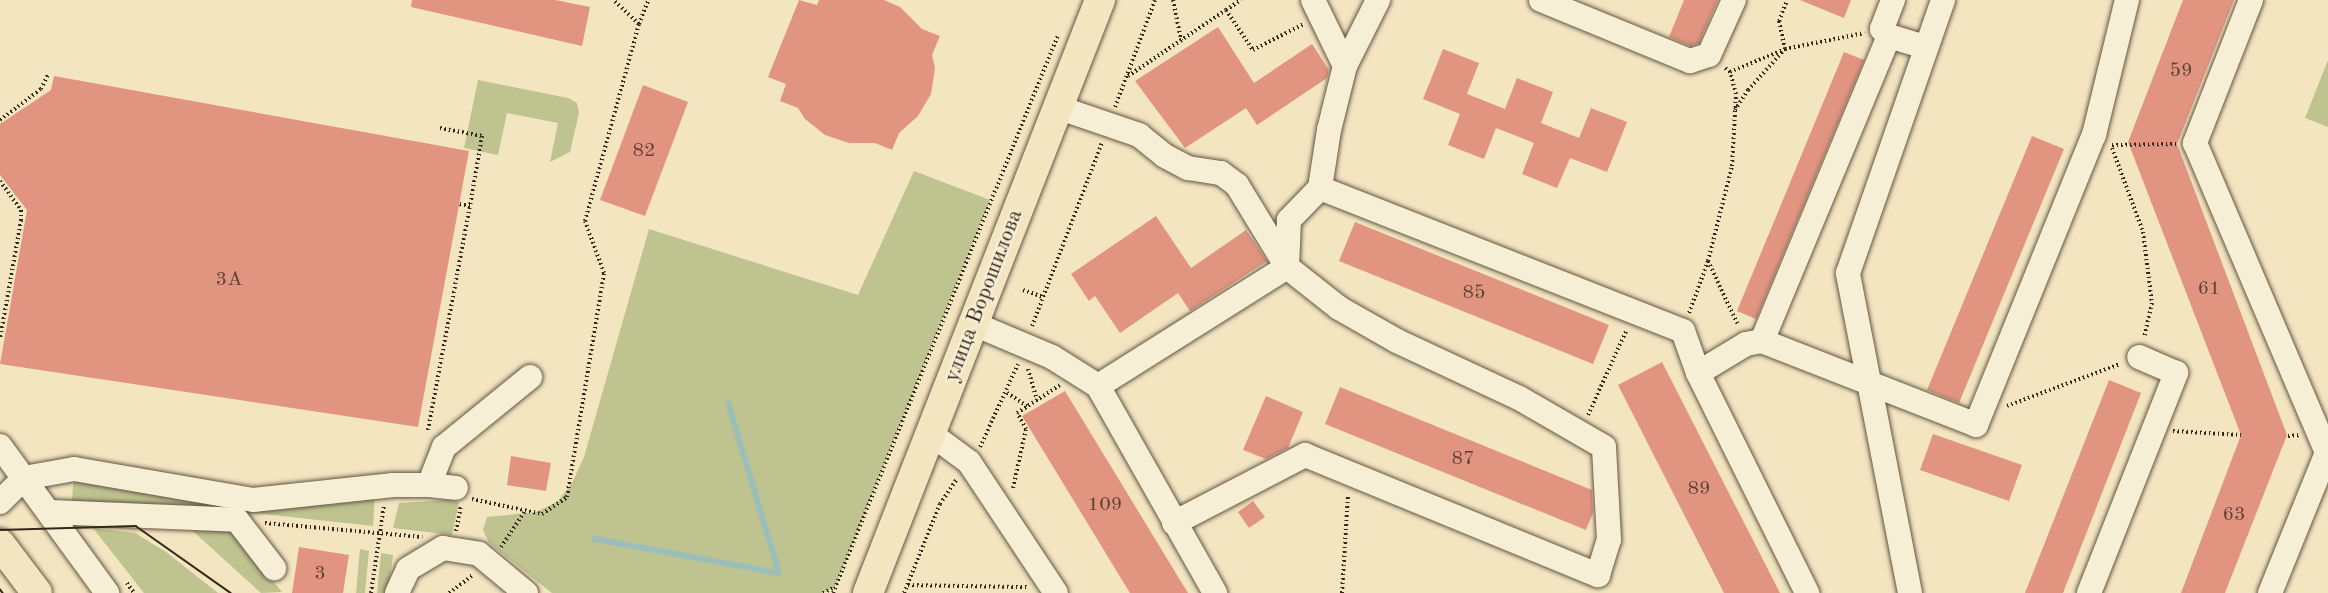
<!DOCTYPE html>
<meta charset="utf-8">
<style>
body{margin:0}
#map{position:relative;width:2328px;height:593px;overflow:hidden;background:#f3e5c0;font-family:"Old Standard TT",serif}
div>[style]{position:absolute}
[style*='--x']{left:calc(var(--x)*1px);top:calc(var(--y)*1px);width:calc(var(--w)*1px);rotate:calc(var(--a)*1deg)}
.green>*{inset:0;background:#bec390}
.stream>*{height:6px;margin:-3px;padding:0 3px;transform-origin:3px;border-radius:3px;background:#9cbeb8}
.building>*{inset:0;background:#e19580}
.path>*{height:4px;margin-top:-2px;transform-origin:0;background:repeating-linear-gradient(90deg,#35271a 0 1.5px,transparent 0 4.5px)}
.roads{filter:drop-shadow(0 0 2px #645644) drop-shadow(0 0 2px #645644)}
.minor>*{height:24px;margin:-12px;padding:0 12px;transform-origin:12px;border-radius:12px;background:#f7eed6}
.major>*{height:30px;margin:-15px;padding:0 15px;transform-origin:15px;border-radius:15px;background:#f3e5c0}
.tram>*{height:1.5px;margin:-0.75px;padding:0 0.75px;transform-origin:0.75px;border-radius:0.75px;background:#35271a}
span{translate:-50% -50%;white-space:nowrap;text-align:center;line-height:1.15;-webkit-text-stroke:4.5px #f7eed6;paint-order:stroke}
.number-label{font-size:20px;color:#604234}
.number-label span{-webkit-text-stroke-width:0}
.street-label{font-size:22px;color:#35271a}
</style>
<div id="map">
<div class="green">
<div style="clip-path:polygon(2328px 60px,2328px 127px,2305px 118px)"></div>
<div style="clip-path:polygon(478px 80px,568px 98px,577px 103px,579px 113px,570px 152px,550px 162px,558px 123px,507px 113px,498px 155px,464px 148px)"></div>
<div style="clip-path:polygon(914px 171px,990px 200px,835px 587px,823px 593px,552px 593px,489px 543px,483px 530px,487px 517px,536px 512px,557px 502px,572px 483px,584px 457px,649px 229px,858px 295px)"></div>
<div style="clip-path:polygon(79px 480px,375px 495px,373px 526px,253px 513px,78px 506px,72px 501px,73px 484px)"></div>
<div style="clip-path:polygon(447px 500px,459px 502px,452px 535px,393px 528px,399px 503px)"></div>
<div style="clip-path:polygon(184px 523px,225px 524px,282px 592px,261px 593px)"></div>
<div style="clip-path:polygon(93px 528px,135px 533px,166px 552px,218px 593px,144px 593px)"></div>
<div style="clip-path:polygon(360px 549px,369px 551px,365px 593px,356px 593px)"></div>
<div style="clip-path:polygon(381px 553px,393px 555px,388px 593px,377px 593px)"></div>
</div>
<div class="stream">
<div style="--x:595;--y:539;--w:187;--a:10.5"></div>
<div style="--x:779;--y:573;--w:177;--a:-106.7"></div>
</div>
<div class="building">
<div style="clip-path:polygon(412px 0,555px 0,590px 7px,582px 46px,411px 7px)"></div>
<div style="clip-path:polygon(799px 0,817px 5px,819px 0,884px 0,900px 7px,922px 29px,940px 36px,932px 55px,935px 68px,931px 94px,918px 116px,899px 133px,892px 150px,875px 143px,849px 143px,825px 135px,805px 119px,798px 108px,780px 101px,786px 84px,768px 77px)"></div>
<div style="clip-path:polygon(1684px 0,1718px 0,1699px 43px,1691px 46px,1669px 37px)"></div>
<div style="clip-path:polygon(1800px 0,1851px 0,1844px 18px)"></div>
<div style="clip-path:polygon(2183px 0,2234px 0,2177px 144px,2287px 435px,2225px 593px,2181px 593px,2241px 435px,2128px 142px)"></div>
<div style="clip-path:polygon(1218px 27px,1254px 83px,1312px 44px,1329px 70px,1327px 78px,1257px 125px,1246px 108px,1185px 148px,1135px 81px)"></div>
<div style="clip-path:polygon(1443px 49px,1479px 63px,1467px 94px,1505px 109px,1517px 78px,1553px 92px,1541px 123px,1579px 138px,1591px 108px,1627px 122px,1607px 172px,1570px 158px,1557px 188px,1522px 174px,1534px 143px,1496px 128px,1484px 159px,1448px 145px,1460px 114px,1423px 99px)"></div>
<div style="clip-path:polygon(1844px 52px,1864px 60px,1756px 319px,1737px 311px)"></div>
<div style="clip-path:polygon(54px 76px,469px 151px,418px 427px,0 364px,27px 210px,0 175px,0 124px,51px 90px)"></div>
<div style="clip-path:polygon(643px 85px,688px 102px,645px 216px,600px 200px)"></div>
<div style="clip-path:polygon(2032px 136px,2064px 149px,1959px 403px,1927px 390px)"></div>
<div style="clip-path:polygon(1156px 216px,1191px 268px,1246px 230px,1267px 261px,1190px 311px,1178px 293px,1120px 333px,1095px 296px,1089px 301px,1071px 274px)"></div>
<div style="clip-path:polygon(1355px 222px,1609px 325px,1593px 364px,1339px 261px)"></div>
<div style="clip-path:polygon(1662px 362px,1780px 593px,1724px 593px,1618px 385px)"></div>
<div style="clip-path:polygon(2109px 380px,2141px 393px,2063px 593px,2025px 593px)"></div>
<div style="clip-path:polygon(1340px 387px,1592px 490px,1593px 513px,1586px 530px,1325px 424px)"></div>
<div style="clip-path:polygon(1065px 391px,1188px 593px,1130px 593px,1022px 416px)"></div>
<div style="clip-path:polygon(1266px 396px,1303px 412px,1288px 448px,1266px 459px,1243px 450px)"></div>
<div style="clip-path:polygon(1933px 434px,2022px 465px,2009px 501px,1920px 470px)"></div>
<div style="clip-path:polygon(511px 456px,551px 463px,546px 491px,507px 485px)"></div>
<div style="clip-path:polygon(1253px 501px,1265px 517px,1249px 528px,1238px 512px)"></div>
<div style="clip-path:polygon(299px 547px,349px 555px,343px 593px,292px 593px)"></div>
</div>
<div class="path">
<div style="--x:1173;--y:0;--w:41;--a:78.7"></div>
<div style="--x:1226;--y:10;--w:18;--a:-34"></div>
<div style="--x:639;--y:24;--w:26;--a:-69"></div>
<div style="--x:1730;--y:72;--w:60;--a:-22.7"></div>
<div style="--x:1785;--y:49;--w:81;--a:-11.4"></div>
<div style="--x:1128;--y:76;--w:118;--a:-34"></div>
<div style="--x:1226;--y:10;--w:48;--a:56"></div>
<div style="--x:1253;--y:50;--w:57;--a:-27"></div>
<div style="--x:1115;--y:107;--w:114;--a:-69.5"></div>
<div style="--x:1735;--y:110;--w:24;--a:-57"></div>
<div style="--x:1748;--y:90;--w:55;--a:-47.9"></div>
<div style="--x:1785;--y:49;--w:29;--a:-102"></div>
<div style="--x:1779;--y:21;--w:22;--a:-69"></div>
<div style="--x:0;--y:120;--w:51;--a:-37.1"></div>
<div style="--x:41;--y:89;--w:17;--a:-65"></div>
<div style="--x:440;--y:128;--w:43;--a:10.8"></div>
<div style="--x:482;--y:136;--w:71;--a:99.7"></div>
<div style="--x:2112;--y:145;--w:64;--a:-0.9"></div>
<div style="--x:2112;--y:148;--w:90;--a:69.7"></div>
<div style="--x:2143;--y:232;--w:72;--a:82.8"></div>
<div style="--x:2152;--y:303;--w:35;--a:103"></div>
<div style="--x:0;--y:181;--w:36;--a:54"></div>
<div style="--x:21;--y:210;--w:10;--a:90"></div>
<div style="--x:21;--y:220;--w:121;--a:100"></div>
<div style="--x:1708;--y:261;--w:71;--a:64.9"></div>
<div style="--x:1023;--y:290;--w:21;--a:19"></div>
<div style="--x:1689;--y:313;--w:55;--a:-69.9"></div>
<div style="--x:1708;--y:261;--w:98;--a:-75.8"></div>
<div style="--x:1732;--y:166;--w:72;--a:-86.8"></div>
<div style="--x:1736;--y:94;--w:23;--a:-105"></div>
<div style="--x:1730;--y:72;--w:8;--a:-140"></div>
<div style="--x:1032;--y:326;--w:196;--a:-69.1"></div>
<div style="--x:1028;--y:369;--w:32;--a:74"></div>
<div style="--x:1007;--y:393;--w:24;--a:33"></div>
<div style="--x:2007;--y:406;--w:121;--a:-20.4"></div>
<div style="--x:1588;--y:415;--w:94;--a:-65.6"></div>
<div style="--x:428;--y:430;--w:228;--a:-79.4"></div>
<div style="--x:470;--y:206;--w:11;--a:-170"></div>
<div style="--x:2173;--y:431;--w:68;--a:3.4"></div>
<div style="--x:2288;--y:436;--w:11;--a:-5"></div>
<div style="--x:980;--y:447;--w:91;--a:-65.4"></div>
<div style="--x:1013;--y:488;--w:60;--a:-77.6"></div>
<div style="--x:1026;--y:429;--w:18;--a:-119"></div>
<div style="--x:1017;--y:413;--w:51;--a:-33.1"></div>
<div style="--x:472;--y:499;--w:72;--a:12.1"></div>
<div style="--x:542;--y:514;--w:30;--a:-34"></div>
<div style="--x:567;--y:497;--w:227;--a:-80.6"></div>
<div style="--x:604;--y:273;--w:55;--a:-110.1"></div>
<div style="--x:585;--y:221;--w:204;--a:-74.7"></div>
<div style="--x:639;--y:24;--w:35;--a:-137"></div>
<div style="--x:265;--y:523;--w:158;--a:5.1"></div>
<div style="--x:456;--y:531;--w:25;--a:-79"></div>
<div style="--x:501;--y:547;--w:43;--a:-56.3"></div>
<div style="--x:127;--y:583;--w:12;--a:55"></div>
<div style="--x:908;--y:585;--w:119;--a:1"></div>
<div style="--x:371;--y:593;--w:89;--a:-81.6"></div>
<div style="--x:449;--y:593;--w:30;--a:-37"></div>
<div style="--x:823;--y:593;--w:13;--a:-27"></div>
<div style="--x:833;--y:593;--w:602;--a:-68.04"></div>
<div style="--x:904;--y:593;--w:96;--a:-68"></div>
<div style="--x:940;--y:504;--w:29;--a:-56"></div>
<div style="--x:1342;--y:593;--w:98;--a:-86.5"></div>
</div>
<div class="roads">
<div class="minor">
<div style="--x:1541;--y:0;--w:161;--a:22.3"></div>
<div style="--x:1690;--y:61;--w:20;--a:-18"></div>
<div style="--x:1709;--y:55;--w:60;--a:-65.6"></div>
<div style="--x:1893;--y:0;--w:31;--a:111"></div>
<div style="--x:1882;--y:29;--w:10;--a:45"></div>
<div style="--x:1889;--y:36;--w:38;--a:17"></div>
<div style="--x:2251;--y:0;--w:154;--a:111.4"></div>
<div style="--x:2195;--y:143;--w:337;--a:66.9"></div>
<div style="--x:1345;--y:66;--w:74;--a:-63.4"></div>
<div style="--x:1057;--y:107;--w:87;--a:18.9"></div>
<div style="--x:1139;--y:135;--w:33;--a:39"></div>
<div style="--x:1165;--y:156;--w:26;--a:28"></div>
<div style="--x:1188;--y:168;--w:33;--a:9"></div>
<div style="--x:1221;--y:173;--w:20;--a:37"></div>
<div style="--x:1237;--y:185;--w:96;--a:58.6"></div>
<div style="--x:1287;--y:267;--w:223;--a:147.8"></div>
<div style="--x:1320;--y:188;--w:390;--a:21.5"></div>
<div style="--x:1683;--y:331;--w:45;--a:70.3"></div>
<div style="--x:1698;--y:373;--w:246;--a:63.6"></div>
<div style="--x:974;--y:324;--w:85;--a:22.9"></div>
<div style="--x:1052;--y:357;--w:54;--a:32.2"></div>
<div style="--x:1098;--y:386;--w:238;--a:60.5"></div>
<div style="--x:1762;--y:341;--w:230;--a:21.4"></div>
<div style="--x:1976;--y:425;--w:313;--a:-67.9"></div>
<div style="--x:2094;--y:135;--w:139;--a:-76.3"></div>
<div style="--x:1698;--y:373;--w:56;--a:-31.1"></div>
<div style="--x:1746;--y:344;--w:16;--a:-11"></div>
<div style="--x:1762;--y:341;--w:330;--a:-67.4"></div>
<div style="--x:931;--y:434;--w:47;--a:36.4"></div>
<div style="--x:969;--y:462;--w:157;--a:56.4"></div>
<div style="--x:0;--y:446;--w:182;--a:53.9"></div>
<div style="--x:429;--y:485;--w:27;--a:6"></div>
<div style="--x:0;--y:502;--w:34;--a:-45"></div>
<div style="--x:24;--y:478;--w:51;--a:-10.2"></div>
<div style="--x:74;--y:469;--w:182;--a:9.8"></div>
<div style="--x:253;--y:500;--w:141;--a:-6.1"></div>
<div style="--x:393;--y:485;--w:36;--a:0"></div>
<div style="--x:429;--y:485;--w:41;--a:-68.5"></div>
<div style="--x:444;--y:447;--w:111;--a:-39.1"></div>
<div style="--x:50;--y:512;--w:187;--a:2.4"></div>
<div style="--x:237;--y:520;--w:61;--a:52.4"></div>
<div style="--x:1174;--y:523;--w:148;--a:-27.4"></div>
<div style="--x:1305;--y:455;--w:317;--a:22.3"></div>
<div style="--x:1598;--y:575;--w:37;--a:-73"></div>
<div style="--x:1609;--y:540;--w:93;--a:-93.1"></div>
<div style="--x:1604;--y:447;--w:98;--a:-150"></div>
<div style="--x:1519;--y:398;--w:135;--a:-155"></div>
<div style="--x:1397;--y:341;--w:67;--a:-150.4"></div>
<div style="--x:1339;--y:308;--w:66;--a:-141.7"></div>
<div style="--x:1287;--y:267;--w:47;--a:-87.6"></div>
<div style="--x:1289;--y:220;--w:45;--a:-45.9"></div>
<div style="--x:1320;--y:188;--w:59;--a:-81.2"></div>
<div style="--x:1329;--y:130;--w:66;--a:-76"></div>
<div style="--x:1345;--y:66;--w:73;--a:-115.9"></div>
<div style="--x:397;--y:593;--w:26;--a:-65"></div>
<div style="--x:408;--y:569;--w:41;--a:-31"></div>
<div style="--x:443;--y:548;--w:36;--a:9"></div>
<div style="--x:479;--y:554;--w:61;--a:39.7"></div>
<div style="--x:1910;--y:593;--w:326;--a:-101"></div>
<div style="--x:1848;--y:273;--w:289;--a:-70.8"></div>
<div style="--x:2089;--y:593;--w:237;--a:-68.4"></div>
<div style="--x:2176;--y:373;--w:40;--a:-156.6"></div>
<div style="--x:2270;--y:593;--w:154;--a:-67.9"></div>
</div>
<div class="major">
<div style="--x:0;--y:544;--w:61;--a:52.9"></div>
<div style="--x:868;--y:593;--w:637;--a:-68.63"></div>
</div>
</div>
<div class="tram">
<div style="--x:0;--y:530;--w:136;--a:-1.7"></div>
<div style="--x:136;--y:526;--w:116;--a:35.2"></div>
<div style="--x:0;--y:589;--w:5;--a:53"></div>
</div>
<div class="number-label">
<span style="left:2181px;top:71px">59</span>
<span style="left:644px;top:151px">82</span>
<span style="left:229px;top:280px">3А</span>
<span style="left:2209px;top:289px">61</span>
<span style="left:1474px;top:293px">85</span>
<span style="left:1463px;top:459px">87</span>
<span style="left:1699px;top:489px">89</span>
<span style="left:1105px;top:505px">109</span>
<span style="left:2234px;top:515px">63</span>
<span style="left:320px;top:574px">3</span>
</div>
<div class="street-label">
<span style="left:984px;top:296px;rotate:-69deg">улица Ворошилова</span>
</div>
</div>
